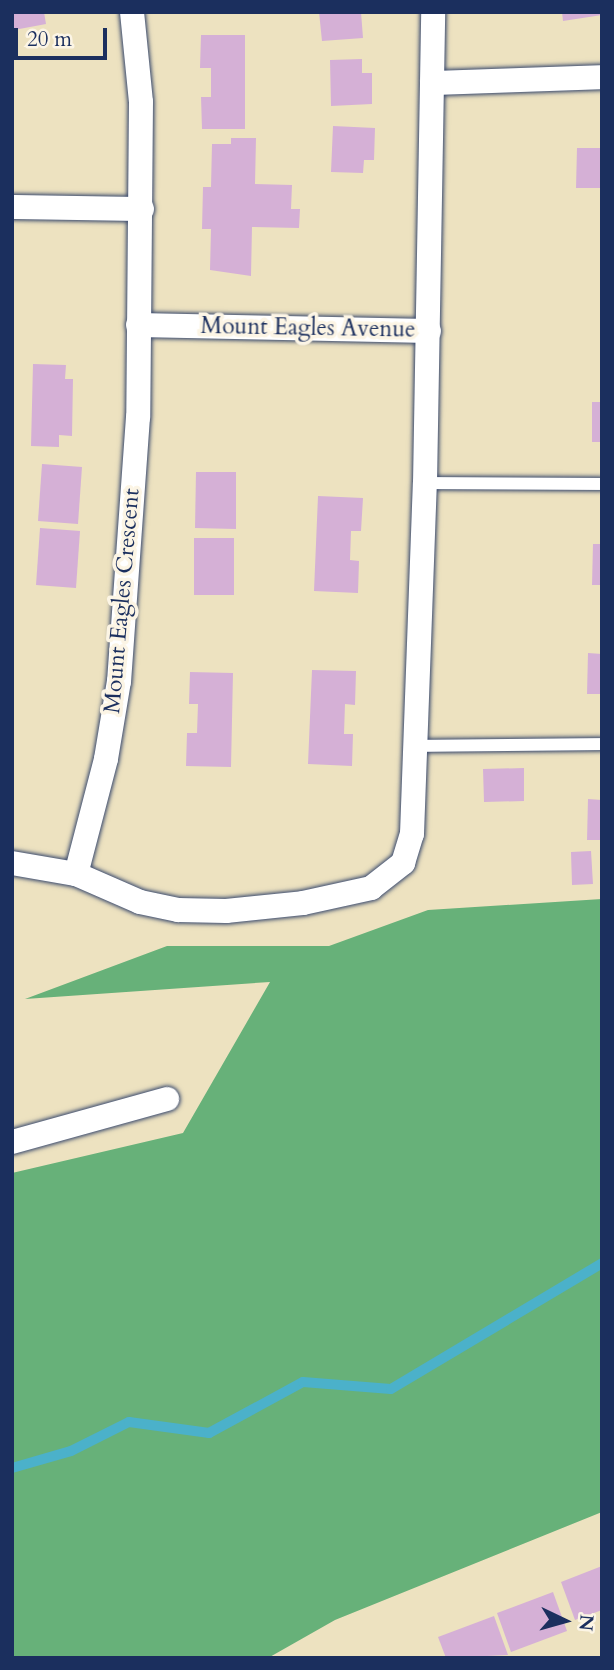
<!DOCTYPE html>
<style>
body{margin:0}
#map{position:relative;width:614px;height:1670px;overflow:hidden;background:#ede2c0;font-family:Cardo,serif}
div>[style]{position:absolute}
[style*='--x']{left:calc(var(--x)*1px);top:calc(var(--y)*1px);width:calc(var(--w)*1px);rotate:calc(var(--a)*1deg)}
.forest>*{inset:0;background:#67b179}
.stream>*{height:10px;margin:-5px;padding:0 5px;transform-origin:5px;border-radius:5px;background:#4bb1ca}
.building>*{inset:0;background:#d5b0d6}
.roads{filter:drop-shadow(0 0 2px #3a4a6d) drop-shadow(0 0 2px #3a4a6d)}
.lane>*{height:12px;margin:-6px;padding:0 6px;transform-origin:6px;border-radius:6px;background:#fff}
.street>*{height:24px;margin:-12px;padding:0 12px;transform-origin:12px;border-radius:12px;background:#fff}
span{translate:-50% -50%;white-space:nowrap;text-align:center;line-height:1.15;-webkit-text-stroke:7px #fcf5e5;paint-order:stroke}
.street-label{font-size:23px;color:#1b2f5e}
.frame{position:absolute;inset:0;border:14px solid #1b2f5e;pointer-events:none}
.north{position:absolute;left:530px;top:1586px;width:70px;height:70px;-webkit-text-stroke:5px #fcf5e5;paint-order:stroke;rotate:95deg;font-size:19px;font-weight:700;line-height:28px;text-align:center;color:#1b2f5e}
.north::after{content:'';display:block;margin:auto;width:24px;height:32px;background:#1b2f5e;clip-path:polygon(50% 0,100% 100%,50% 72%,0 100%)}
.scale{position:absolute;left:14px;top:28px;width:93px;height:32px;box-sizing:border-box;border:4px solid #1b2f5e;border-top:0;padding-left:9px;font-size:21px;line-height:24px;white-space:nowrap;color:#1b2f5e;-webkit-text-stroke:5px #fcf5e5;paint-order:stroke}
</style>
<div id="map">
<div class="forest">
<div style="clip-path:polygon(602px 899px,602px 1512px,335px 1620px,268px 1658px,12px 1658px,12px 1173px,183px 1133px,270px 982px,25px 999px,167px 946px,329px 946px,428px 910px)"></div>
</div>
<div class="stream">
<div style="--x:12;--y:1468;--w:61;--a:-16.1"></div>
<div style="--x:71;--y:1451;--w:65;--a:-26.6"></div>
<div style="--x:129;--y:1422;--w:81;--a:7.8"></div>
<div style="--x:209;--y:1433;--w:107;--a:-28.5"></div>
<div style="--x:303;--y:1382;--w:88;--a:4.5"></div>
<div style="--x:391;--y:1389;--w:246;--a:-30.8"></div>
</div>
<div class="building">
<div style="clip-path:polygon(12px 12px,44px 12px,46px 24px,14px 30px)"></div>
<div style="clip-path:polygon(319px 12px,361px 12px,363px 38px,322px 41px)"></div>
<div style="clip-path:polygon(562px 12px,602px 12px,602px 15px,563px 21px)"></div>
<div style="clip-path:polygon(201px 35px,245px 35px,245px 129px,202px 129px,201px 97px,211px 97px,211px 68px,200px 68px)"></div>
<div style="clip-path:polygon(362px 59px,362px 73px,372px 73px,372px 104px,331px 106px,330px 60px)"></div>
<div style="clip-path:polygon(333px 126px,375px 128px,374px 160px,364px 160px,363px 173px,331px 172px)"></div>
<div style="clip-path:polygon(231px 138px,256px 138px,255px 184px,292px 185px,291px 209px,300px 209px,299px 228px,252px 227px,251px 276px,210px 270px,211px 229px,202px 229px,203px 187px,211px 187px,212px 144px,231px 144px)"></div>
<div style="clip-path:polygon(577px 148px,602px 148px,602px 188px,576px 188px)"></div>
<div style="clip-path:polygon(33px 364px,66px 365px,65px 379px,73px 379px,72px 436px,59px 435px,59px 447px,31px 446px)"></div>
<div style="clip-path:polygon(592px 402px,602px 402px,602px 442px,592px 442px)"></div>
<div style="clip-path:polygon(42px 464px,82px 467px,78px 524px,38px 521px)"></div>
<div style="clip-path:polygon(196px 472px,236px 472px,236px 529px,195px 528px)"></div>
<div style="clip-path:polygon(318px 496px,363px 498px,361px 531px,351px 531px,350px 560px,359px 561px,358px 593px,314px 591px)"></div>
<div style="clip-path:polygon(40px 528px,80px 531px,76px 588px,36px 585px)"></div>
<div style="clip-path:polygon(194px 538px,234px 538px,234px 595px,194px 595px)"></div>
<div style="clip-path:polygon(593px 544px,602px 544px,602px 585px,592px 585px)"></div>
<div style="clip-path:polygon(588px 653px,602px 654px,602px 694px,587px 694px)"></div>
<div style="clip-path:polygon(312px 670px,356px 671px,355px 705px,345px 704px,344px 734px,353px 734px,352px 766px,308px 764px)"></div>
<div style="clip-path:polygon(190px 672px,233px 673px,231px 767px,186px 766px,187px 733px,197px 733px,198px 704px,189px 704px)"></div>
<div style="clip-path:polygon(524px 768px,524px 801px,484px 802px,483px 769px)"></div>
<div style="clip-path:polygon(588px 799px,602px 800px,602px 840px,587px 840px)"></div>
<div style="clip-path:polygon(591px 851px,593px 884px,572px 885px,571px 852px)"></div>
<div style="clip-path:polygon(602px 1566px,602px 1610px,575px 1620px,561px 1582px)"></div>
<div style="clip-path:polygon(553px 1592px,567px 1631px,511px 1652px,497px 1613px)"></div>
<div style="clip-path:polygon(494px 1616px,508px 1655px,446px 1658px,438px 1637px)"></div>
</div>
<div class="roads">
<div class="lane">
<div style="--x:425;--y:483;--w:177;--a:0.3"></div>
<div style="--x:413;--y:746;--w:189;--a:-0.6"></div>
</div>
<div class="street">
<div style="--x:132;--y:12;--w:90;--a:84.3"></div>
<div style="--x:141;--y:102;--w:315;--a:90.5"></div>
<div style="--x:138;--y:417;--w:265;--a:94.1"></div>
<div style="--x:119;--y:681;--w:79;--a:99.5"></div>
<div style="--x:106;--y:759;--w:119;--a:104.6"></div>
<div style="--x:76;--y:874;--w:70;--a:23.6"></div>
<div style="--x:140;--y:902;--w:39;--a:12"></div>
<div style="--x:178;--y:910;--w:48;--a:1.2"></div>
<div style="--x:226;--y:911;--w:77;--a:-5.9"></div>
<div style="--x:303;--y:903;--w:70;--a:-12.4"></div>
<div style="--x:371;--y:888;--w:41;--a:-38"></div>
<div style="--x:403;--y:863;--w:30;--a:-73"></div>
<div style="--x:412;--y:834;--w:351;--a:-87.9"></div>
<div style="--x:425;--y:483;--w:471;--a:-89"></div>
<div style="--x:432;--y:83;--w:170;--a:-2"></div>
<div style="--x:12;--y:207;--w:130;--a:0.9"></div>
<div style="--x:138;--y:325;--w:291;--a:1.2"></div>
<div style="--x:12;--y:863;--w:65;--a:9.8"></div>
<div style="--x:12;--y:1142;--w:161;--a:-15.5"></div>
</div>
</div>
<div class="street-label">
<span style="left:308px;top:328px;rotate:1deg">Mount Eagles Avenue</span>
<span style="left:122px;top:601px;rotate:-85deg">Mount Eagles Crescent</span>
</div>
<div class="frame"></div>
<div class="north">N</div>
<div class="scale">20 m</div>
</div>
